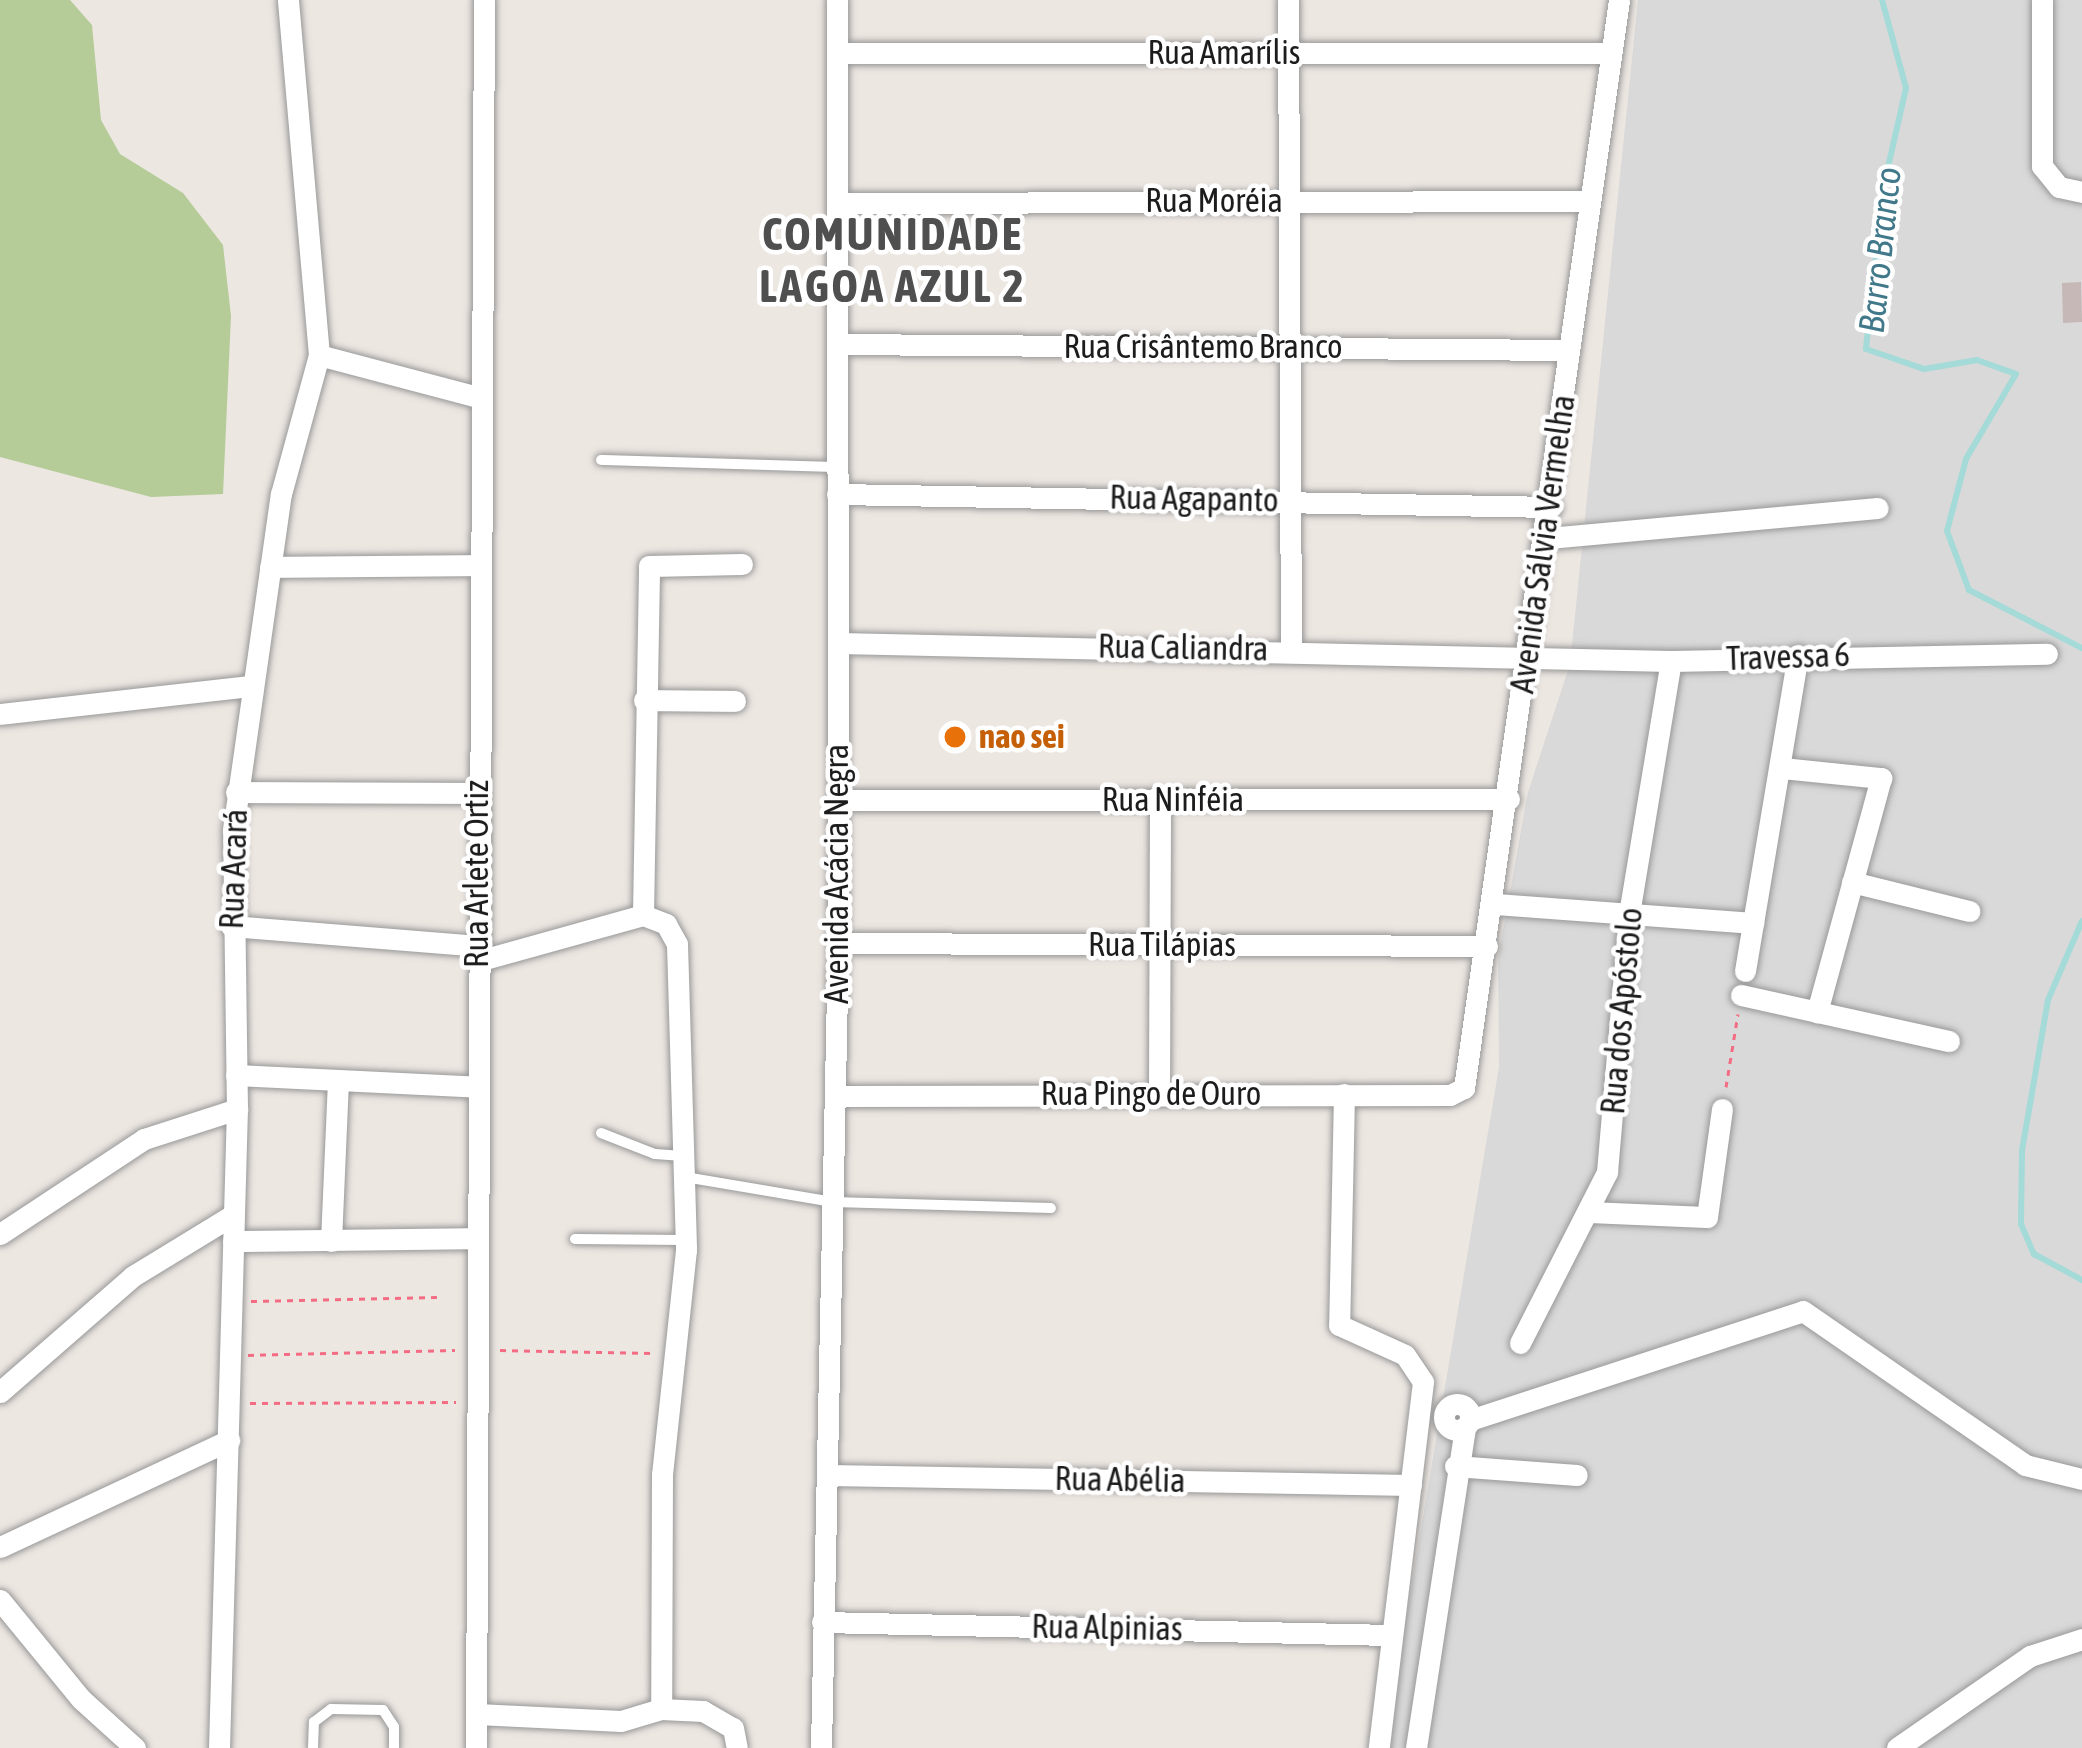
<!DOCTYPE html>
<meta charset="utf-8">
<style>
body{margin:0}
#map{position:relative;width:2082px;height:1748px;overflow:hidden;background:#ede7e2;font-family:"Asap Condensed",sans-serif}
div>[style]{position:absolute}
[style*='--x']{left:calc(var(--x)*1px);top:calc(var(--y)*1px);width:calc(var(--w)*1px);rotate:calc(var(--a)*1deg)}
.residential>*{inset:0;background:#dad9d9}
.forest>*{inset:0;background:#b5cb98}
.stream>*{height:6px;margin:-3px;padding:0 3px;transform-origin:3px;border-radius:3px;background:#a4dad7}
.building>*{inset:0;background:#c5b8b6}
.path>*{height:3px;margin-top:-1.5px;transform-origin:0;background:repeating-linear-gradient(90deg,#f46c83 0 6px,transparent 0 12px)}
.roads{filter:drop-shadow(0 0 3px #999) drop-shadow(0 0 3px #999)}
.service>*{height:10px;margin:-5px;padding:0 5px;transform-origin:5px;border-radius:5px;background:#fff}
.minor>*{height:21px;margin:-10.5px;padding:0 10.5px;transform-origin:10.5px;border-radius:10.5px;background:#fff}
.minor>.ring{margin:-10.5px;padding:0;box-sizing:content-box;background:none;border:21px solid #fff;border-radius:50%}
.dots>*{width:33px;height:33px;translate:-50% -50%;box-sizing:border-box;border:6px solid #fff;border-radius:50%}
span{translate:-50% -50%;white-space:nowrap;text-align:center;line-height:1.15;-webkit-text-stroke:9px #fff;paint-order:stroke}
.street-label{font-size:33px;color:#1c1c1c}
.food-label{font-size:33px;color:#c56008;font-weight:700}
.left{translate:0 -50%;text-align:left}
.water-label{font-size:36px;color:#41798a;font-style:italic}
.district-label{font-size:45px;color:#4f4f4f;font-weight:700;letter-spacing:3px}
</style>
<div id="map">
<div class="residential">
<div style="clip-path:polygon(1638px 0,2082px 0,2082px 1748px,1384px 1748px,1499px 1067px,1498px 958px,1528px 792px,1570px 664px)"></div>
</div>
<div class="forest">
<div style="clip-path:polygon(0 0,70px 0,92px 25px,101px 120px,120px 154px,183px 193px,223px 245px,231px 316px,223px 494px,151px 497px,0 457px)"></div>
</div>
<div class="stream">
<div style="--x:1882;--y:0;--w:91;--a:74.7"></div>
<div style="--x:1906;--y:88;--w:99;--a:102.8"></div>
<div style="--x:1884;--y:185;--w:165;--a:96.3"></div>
<div style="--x:1866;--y:349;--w:61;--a:19"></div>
<div style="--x:1924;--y:369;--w:54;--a:-9.6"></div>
<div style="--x:1977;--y:360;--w:41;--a:19.7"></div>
<div style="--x:2016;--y:374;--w:99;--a:120.5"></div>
<div style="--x:1966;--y:459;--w:74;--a:104.8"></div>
<div style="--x:1947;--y:531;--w:63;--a:69.6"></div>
<div style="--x:1969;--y:590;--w:127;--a:27.2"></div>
<div style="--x:2082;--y:921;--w:86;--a:113.3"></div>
<div style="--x:2048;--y:1000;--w:152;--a:99.8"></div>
<div style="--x:2022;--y:1150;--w:74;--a:90.8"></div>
<div style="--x:2021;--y:1224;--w:33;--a:67"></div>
<div style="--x:2034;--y:1254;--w:55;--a:28.4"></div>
</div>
<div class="building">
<div style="clip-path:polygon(2081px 282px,2082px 322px,2063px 323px,2062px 283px)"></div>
</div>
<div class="path">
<div style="--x:1726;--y:1087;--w:74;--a:-80.7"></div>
<div style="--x:251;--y:1301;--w:186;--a:-1.2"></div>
<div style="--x:500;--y:1350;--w:153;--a:1.1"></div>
<div style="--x:248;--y:1355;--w:207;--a:-1.4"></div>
<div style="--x:250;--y:1403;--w:206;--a:-0.3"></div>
</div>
<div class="roads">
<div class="service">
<div style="--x:601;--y:460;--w:236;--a:1.7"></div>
<div style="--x:601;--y:1133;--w:58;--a:21.3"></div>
<div style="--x:655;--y:1154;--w:28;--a:4"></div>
<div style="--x:685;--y:1177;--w:150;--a:9.6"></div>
<div style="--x:833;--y:1202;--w:218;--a:1.6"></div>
<div style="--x:575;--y:1239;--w:110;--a:0.5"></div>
<div style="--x:313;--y:1748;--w:26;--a:-88"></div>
<div style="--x:314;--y:1722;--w:21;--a:-37"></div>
<div style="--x:331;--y:1709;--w:52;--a:1.1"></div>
<div style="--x:383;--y:1710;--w:20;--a:57"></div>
<div style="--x:394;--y:1727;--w:21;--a:90"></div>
</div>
<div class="minor">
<div style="--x:1288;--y:0;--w:650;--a:89.74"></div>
<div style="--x:2042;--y:0;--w:166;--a:90"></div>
<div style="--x:2042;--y:166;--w:27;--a:51"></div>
<div style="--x:2059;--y:187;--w:24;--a:12"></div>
<div style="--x:838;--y:53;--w:773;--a:0"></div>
<div style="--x:840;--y:203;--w:747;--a:-0.15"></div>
<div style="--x:838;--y:344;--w:731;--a:0.47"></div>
<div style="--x:319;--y:355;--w:164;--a:14.8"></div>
<div style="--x:837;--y:494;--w:714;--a:1.04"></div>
<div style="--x:1548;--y:538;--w:331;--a:-5.2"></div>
<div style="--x:270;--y:567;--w:209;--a:-0.5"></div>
<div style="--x:838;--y:643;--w:833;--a:1.24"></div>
<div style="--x:1671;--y:661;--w:376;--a:-1.1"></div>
<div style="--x:644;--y:700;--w:91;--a:0.6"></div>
<div style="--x:0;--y:714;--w:250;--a:-6.4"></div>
<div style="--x:1782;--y:768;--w:100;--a:5.8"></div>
<div style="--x:1881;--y:778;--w:243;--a:105.3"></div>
<div style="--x:236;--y:792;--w:241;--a:0.2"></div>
<div style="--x:837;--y:800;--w:672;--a:-0.09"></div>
<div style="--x:1852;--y:882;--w:121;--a:13.9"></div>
<div style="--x:1496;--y:904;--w:258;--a:4.2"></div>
<div style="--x:643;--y:915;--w:349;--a:-89"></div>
<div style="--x:649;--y:566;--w:93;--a:-1.2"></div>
<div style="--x:231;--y:926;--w:248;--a:4.6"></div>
<div style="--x:838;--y:943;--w:649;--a:0.26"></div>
<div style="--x:478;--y:961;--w:171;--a:-15.6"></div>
<div style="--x:643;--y:915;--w:25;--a:21"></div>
<div style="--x:666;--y:924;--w:23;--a:61"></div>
<div style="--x:677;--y:944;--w:306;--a:88.3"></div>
<div style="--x:686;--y:1250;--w:225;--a:96.1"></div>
<div style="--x:662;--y:1474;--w:235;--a:90.2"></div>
<div style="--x:1745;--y:971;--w:320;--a:-80.5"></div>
<div style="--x:1741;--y:995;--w:213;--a:12.5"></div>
<div style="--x:236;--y:1075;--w:242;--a:2.8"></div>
<div style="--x:1159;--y:1094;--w:294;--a:-89.8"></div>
<div style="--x:1344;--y:1094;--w:231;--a:91.2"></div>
<div style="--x:1339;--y:1325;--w:72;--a:24.4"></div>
<div style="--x:1405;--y:1355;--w:32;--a:56"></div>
<div style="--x:1423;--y:1382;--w:369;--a:96.9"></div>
<div style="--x:836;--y:1096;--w:614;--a:-0.09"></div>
<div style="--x:1450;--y:1095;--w:16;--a:-27"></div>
<div style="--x:1464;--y:1088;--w:1099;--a:-81.89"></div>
<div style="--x:1588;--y:1212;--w:119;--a:2.4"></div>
<div style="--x:1707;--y:1217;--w:109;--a:-82.1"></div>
<div style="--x:0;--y:1234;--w:173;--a:-33.4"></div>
<div style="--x:144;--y:1139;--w:98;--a:-17.9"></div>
<div style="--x:233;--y:1241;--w:245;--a:-0.7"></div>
<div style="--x:331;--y:1241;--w:161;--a:-87.5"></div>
<div style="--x:1520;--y:1343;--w:192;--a:-63"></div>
<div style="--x:1607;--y:1172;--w:259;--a:-85.1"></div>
<div style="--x:1629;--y:914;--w:256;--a:-80.6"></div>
<div style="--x:0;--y:1392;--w:176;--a:-41.1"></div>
<div style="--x:133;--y:1276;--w:117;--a:-31.4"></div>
<div class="ring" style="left:1444px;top:1404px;width:5px;height:5px"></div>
<div style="--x:1470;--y:1420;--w:350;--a:-18.1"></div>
<div style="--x:1803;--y:1311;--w:270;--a:34.7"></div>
<div style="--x:2025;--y:1465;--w:59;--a:13.8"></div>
<div style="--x:1455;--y:1466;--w:122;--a:4.2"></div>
<div style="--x:828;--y:1475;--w:583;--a:0.98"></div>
<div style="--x:0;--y:1547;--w:253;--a:-25"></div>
<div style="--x:0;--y:1600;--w:128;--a:50.7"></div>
<div style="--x:81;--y:1699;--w:73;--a:42.2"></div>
<div style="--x:822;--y:1622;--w:570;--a:1.31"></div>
<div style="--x:477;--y:1714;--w:144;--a:2.8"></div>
<div style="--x:621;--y:1721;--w:42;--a:-16.7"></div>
<div style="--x:661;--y:1709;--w:42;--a:2.7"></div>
<div style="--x:703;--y:1711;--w:34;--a:30"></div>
<div style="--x:733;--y:1728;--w:20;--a:79"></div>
<div style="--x:219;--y:1748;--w:639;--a:-88.39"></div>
<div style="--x:237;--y:1109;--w:279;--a:-90.8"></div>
<div style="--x:233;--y:830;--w:339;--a:-81.9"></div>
<div style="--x:281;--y:494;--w:144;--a:-74.7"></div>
<div style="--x:319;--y:355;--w:356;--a:-95"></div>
<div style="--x:476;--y:1748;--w:1748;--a:-89.74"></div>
<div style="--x:821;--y:1748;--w:805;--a:-88.79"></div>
<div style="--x:838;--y:943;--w:943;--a:-90.06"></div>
<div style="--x:1416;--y:1748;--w:325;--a:-81.3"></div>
<div style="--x:1897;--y:1748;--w:162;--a:-34.7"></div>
<div style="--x:2030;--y:1656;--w:55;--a:-18.1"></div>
</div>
</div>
<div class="dots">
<div style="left:955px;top:737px;background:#e8710a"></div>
</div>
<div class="street-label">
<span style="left:1224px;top:53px">Rua Amarílis</span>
<span style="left:1214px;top:201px">Rua Moréia</span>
<span style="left:1203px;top:347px">Rua Crisântemo Branco</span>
<span style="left:1194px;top:499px;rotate:1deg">Rua Agapanto</span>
<span style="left:1543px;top:544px;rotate:-82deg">Avenida Sálvia Vermelha</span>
<span style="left:1183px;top:648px;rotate:1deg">Rua Caliandra</span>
<span style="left:1788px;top:657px;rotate:-2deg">Travessa 6</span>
<span style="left:1173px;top:800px">Rua Ninféia</span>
<span style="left:234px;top:869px;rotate:-88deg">Rua Acará</span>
<span style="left:477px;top:874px;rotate:-90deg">Rua Arlete Ortiz</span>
<span style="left:837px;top:874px;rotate:-90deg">Avenida Acácia Negra</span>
<span style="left:1162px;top:945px">Rua Tilápias</span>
<span style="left:1622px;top:1011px;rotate:-85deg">Rua dos Apóstolo</span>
<span style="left:1151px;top:1094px">Rua Pingo de Ouro</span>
<span style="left:1120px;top:1480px;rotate:1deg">Rua Abélia</span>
<span style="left:1107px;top:1628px;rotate:1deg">Rua Alpinias</span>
</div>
<div class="food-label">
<span class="left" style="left:979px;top:737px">nao sei</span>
</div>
<div class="water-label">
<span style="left:1880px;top:250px;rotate:-84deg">Barro Branco</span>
</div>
<div class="district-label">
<span style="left:893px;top:261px">COMUNIDADE<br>LAGOA AZUL 2</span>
</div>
</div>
